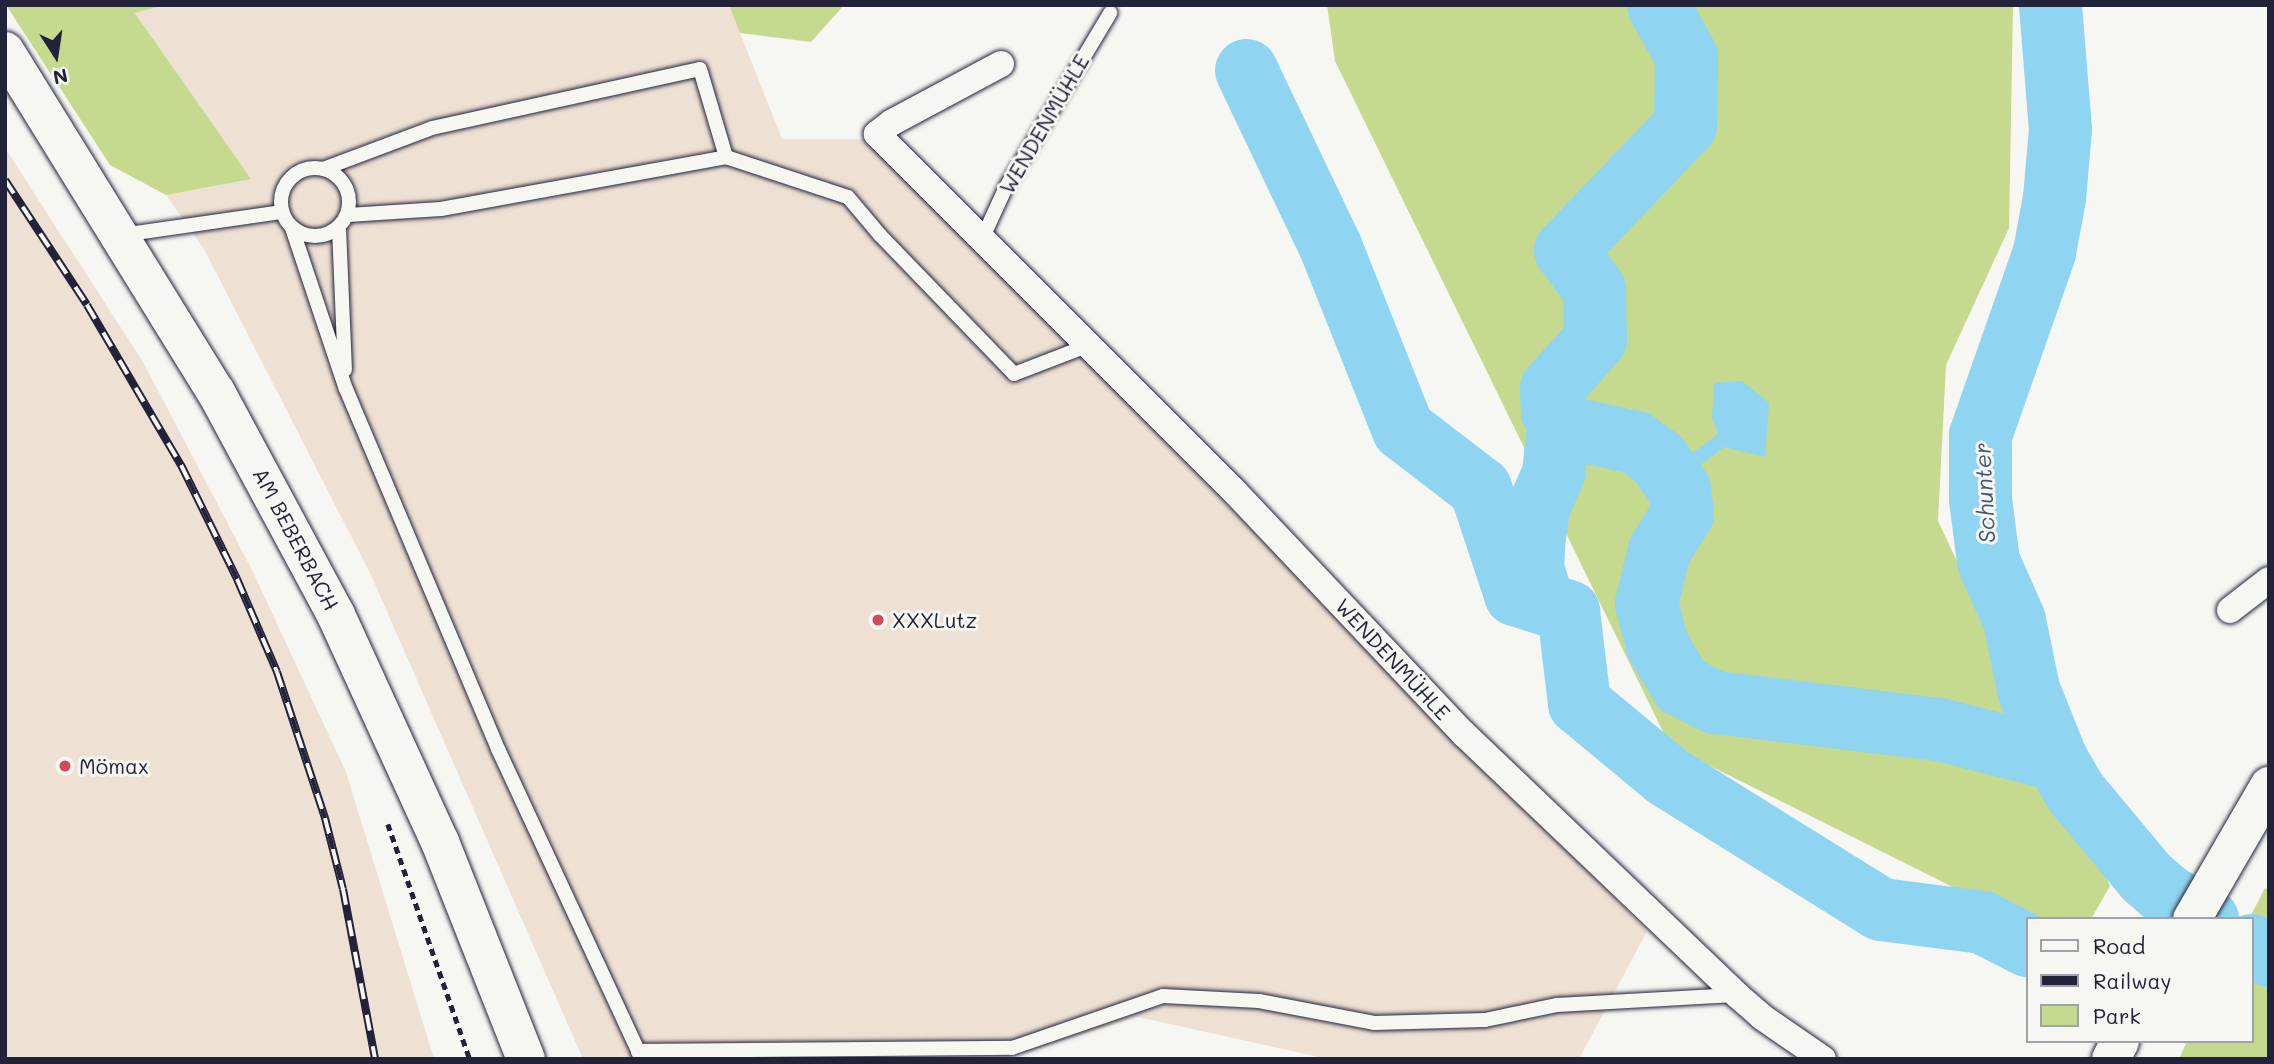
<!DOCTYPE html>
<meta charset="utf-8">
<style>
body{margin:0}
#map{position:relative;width:2274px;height:1064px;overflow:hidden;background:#f6f6f2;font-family:Mali,sans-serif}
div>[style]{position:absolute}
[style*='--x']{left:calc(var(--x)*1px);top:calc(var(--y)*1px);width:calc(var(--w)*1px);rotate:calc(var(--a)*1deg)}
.built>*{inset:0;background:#eee0d3}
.green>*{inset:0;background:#c5d98f}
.water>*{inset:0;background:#8fd4f1}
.river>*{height:63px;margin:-31.5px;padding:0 31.5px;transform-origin:31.5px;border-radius:31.5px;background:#8fd4f1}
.path>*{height:4.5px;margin-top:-2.25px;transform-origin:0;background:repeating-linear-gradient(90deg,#22223b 0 7px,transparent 0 12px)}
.roads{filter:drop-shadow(0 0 2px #22223b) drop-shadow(0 0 2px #22223b)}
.service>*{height:14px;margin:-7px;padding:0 7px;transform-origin:7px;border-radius:7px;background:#f6f6f2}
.service>.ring{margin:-7px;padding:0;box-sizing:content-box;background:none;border:14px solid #f6f6f2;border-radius:50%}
.minor>*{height:26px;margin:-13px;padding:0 13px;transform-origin:13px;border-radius:13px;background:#f6f6f2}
.secondary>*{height:38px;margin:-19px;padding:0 19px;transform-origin:19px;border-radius:19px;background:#f6f6f2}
.rail>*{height:8px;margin-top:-4px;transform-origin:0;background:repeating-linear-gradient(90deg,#f6f6f2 0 16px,#22223b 0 32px);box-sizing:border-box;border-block:2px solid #22223b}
.dots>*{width:19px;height:19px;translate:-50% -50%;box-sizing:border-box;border:4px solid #f6f6f2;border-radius:50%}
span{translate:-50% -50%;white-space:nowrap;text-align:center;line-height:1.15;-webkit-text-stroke:6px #f6f6f2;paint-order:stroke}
.street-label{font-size:21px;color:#22223b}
.poi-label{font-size:21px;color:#22223b}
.left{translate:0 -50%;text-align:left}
.water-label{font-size:23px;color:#435772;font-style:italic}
.frame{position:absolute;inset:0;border:7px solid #22223b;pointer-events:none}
.legend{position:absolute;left:2026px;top:917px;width:228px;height:126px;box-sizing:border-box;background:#f6f6f2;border:2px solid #a1a1a9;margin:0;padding:9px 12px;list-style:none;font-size:21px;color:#22223b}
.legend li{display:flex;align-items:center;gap:14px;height:35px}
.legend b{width:35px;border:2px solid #a1a1a9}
.north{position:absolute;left:21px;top:21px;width:70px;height:70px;-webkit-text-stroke:5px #f6f6f2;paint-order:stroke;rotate:168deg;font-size:19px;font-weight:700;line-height:28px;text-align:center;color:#22223b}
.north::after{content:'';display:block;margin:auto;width:24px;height:32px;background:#22223b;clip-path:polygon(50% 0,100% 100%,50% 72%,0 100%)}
</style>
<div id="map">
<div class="built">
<div style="clip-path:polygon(164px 5px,729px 5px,782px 139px,868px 139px,1647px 931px,1579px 1059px,1328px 1059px,1138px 1017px,1002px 1059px,583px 1059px,371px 575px,204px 249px,166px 195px,250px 179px,135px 12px)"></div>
<div style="clip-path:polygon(5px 148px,143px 362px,251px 568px,346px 772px,434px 1059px,5px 1059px)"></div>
</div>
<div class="green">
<div style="clip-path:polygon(6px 5px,164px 5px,135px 13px,251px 179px,166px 195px,110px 165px)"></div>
<div style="clip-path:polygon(729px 5px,844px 5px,811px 42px,740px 33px)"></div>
<div style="clip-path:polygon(1327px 5px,2013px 5px,2009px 228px,1946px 365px,1938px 521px,2110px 886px,2091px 919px,2027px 919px,2027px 924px,1670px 746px,1335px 61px)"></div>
<div style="clip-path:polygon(2265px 888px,2269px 891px,2269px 1059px,2179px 1059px,2187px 1041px,2251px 1041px,2249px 919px)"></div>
</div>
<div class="water">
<div style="clip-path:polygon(1742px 381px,1769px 403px,1765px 457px,1724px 447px,1674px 485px,1668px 471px,1718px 434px,1712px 418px,1714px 383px)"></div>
</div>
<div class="river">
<div style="--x:1658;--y:5;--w:58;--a:61.2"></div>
<div style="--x:1686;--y:56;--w:69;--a:90.8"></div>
<div style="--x:1685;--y:125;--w:173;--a:133.8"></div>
<div style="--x:1565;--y:250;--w:49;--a:53.4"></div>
<div style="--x:1594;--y:289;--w:50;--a:88.9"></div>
<div style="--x:1595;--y:339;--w:66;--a:131.9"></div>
<div style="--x:1551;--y:388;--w:23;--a:88"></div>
<div style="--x:1552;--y:411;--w:21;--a:49"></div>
<div style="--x:1566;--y:427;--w:71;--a:12.3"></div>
<div style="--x:1635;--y:442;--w:29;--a:36"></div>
<div style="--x:1658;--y:459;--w:37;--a:55"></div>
<div style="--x:1679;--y:489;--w:24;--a:83"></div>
<div style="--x:1682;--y:513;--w:44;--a:121.9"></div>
<div style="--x:1659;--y:550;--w:55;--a:103.8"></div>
<div style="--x:1646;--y:603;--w:43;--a:75.3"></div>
<div style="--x:1657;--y:645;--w:47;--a:59"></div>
<div style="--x:1681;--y:685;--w:38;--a:27"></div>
<div style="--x:1715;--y:702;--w:226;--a:6.9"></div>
<div style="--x:1939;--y:729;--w:121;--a:14.4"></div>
<div style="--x:2050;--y:5;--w:124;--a:85.4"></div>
<div style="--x:2060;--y:129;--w:68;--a:95"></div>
<div style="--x:2054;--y:197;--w:56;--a:100.3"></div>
<div style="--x:2044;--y:252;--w:194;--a:109.3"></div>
<div style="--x:1980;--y:435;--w:64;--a:90"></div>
<div style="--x:1980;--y:499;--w:63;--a:82.6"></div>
<div style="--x:1988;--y:561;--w:64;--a:66.2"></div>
<div style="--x:2014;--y:620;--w:70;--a:78.5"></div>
<div style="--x:2028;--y:689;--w:75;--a:68.2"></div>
<div style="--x:2056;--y:759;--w:39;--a:60"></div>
<div style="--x:2076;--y:793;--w:109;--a:50.2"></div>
<div style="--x:2146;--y:877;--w:28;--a:41"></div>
<div style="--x:2167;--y:895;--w:47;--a:31"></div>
<div style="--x:1246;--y:70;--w:195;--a:64.5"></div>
<div style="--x:1330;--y:246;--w:197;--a:68.3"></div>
<div style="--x:1403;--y:429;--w:97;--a:37.5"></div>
<div style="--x:1480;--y:488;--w:112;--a:71.7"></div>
<div style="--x:1515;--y:594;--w:56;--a:17.8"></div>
<div style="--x:1568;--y:611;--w:93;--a:83.2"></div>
<div style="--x:1579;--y:703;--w:114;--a:39.7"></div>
<div style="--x:1667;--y:776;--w:252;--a:31.9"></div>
<div style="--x:1881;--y:909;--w:102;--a:7.3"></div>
<div style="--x:1982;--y:922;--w:51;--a:27.1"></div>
<div style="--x:1543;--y:602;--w:35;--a:-108"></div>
<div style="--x:1532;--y:569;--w:33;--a:-87"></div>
<div style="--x:1534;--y:536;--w:29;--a:-82"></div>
<div style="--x:1538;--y:507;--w:37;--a:-66"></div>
<div style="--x:1553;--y:473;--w:55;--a:-83.8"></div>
<div style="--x:2251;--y:945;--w:21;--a:29"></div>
</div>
<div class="path">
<div style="--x:388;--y:824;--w:249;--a:70.8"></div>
</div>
<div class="roads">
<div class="service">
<div class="ring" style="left:281px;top:168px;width:54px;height:54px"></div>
<div style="--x:323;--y:169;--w:116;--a:-20.6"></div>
<div style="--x:432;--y:128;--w:274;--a:-12.4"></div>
<div style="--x:700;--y:69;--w:92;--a:73.5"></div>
<div style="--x:348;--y:215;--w:93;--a:-3.7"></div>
<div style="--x:441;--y:209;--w:290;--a:-10.3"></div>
<div style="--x:726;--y:157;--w:128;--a:18.2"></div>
<div style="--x:848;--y:197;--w:50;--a:49.9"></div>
<div style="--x:880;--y:235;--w:193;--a:46"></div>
<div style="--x:1014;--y:374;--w:80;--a:-21.1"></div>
<div style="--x:292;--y:228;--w:170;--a:71.5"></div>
<div style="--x:346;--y:389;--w:391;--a:67.1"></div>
<div style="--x:498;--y:749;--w:333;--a:65.1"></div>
<div style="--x:339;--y:228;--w:142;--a:87.6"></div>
<div style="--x:122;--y:235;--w:162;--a:-8.2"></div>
<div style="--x:983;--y:237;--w:55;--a:-65.3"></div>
<div style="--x:1006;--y:187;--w:203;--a:-59.1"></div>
<div style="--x:641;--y:1059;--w:9;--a:-111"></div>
<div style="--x:638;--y:1051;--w:374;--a:-0.5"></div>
<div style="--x:1012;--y:1048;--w:160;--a:-19"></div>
<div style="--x:1163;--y:996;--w:96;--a:3"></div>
<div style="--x:1259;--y:1001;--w:117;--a:10.8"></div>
<div style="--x:1374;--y:1023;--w:111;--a:-1.5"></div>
<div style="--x:1485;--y:1020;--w:74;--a:-11.8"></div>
<div style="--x:1557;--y:1005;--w:178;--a:-3.2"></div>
</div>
<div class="minor">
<div style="--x:1001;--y:64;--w:125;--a:151.8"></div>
<div style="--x:891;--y:123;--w:18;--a:142"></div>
<div style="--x:877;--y:134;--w:505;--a:45"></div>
<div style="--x:1234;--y:491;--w:335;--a:46.6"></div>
<div style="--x:1464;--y:734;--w:378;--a:43.7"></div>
<div style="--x:1737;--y:995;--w:33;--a:41"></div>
<div style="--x:1762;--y:1017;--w:74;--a:34.5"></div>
<div style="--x:2230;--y:610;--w:49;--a:-37.6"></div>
</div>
<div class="secondary">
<div style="--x:5;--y:51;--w:401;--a:58.3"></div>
<div style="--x:216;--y:392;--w:253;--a:61.7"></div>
<div style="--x:336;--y:615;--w:250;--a:65.4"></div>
<div style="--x:440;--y:842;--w:233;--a:68.4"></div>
<div style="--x:2192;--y:919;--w:154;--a:-59.9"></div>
<div style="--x:2111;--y:1059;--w:20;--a:-63"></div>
</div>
</div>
<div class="rail">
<div style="--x:5;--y:180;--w:149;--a:56.7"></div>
<div style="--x:87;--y:305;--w:186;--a:59.6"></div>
<div style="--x:181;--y:465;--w:127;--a:63.8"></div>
<div style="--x:237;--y:579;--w:101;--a:66.7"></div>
<div style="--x:277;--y:672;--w:154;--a:71.8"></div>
<div style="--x:325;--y:818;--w:73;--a:75.8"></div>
<div style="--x:343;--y:889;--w:173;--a:79.3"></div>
</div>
<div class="dots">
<div style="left:878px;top:620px;background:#d1495b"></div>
<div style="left:65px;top:766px;background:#d1495b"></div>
</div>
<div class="street-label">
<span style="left:1044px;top:124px;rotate:-60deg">WENDENMÜHLE</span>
<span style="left:296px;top:539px;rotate:62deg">AM BEBERBACH</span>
<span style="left:1393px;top:659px;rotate:47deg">WENDENMÜHLE</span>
</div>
<div class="poi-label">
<span class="left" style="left:892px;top:620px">XXXLutz</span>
<span class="left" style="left:79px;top:766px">Mömax</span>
</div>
<div class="water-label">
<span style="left:1984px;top:493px;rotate:-93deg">Schunter</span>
</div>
<div class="frame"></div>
<ul class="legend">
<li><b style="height:9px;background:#f6f6f2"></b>Road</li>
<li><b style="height:9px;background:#22223b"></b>Railway</li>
<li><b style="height:19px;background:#c5d98f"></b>Park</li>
</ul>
<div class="north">N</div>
</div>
